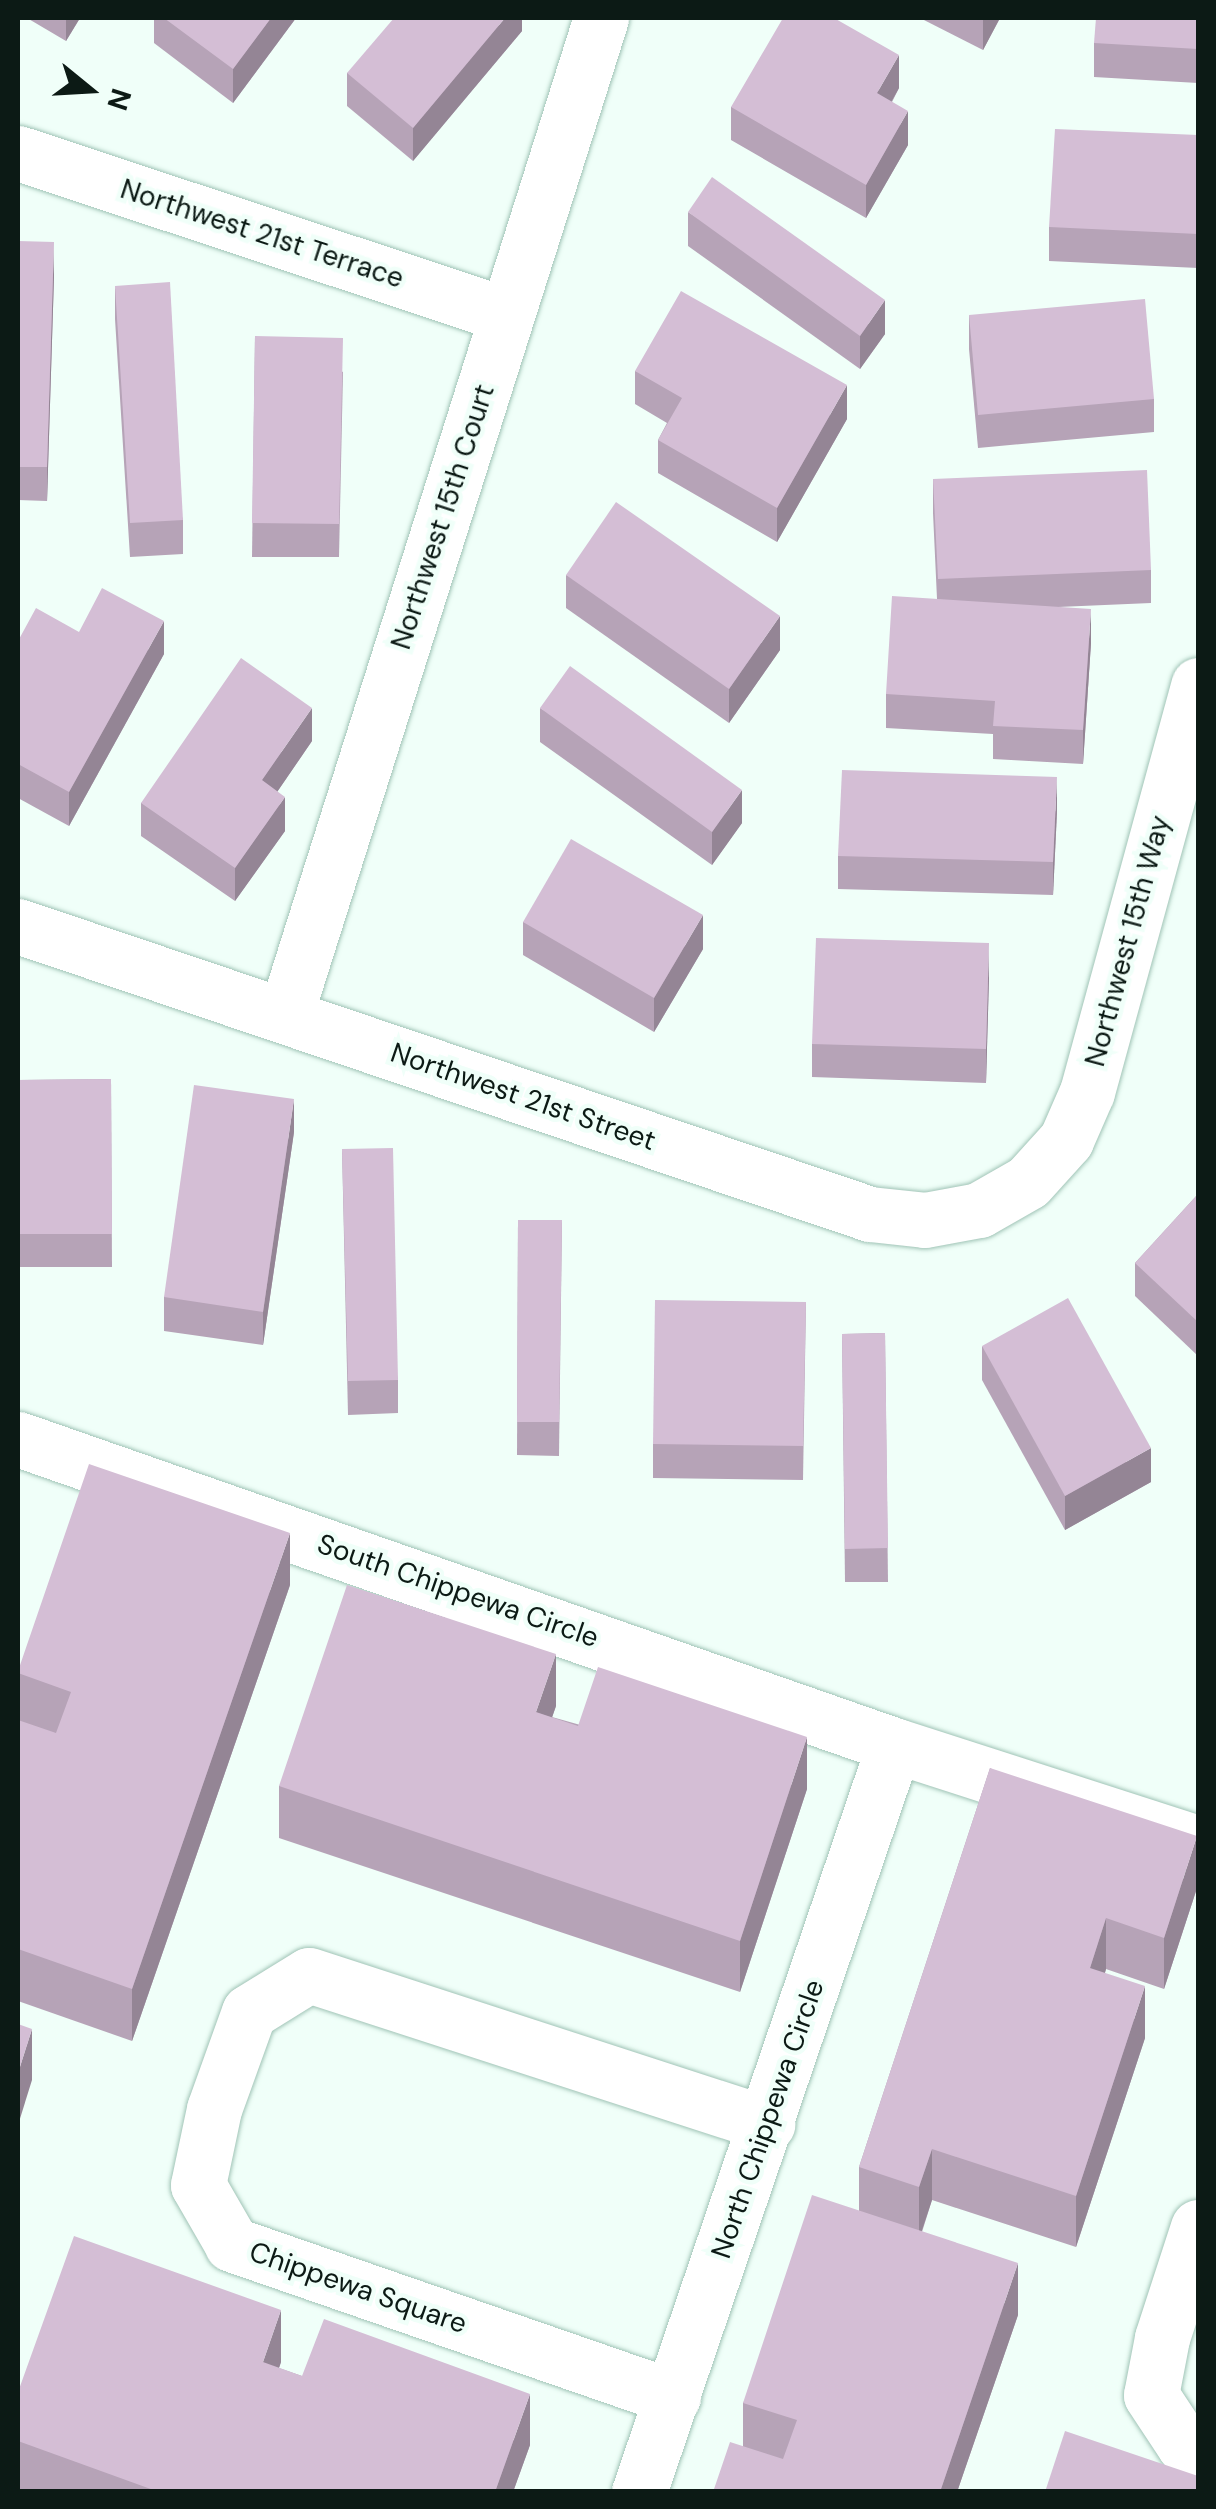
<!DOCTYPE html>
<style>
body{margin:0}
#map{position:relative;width:1216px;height:2509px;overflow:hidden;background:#f0fff9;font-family:"DM Sans",sans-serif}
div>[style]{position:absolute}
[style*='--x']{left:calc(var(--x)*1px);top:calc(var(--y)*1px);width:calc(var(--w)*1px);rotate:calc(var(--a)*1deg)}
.roads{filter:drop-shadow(0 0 2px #a0c4b6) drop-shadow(0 0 2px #a0c4b6)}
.minor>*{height:55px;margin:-27.5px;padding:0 27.5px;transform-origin:27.5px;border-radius:27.5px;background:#fff}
.wall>*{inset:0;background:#b6a3b7}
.shaded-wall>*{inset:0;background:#948595}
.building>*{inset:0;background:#d4bed5}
span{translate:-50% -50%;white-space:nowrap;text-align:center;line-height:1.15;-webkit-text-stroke:9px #f0fff9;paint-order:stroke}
.street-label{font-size:28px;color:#0c1a15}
.frame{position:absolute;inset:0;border:20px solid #0c1a15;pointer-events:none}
.north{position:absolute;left:40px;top:40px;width:100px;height:100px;-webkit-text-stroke:8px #f0fff9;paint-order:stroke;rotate:108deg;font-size:28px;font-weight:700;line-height:40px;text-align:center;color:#0c1a15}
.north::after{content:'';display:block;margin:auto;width:35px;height:45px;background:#0c1a15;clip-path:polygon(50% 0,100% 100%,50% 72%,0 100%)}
</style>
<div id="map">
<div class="roads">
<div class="minor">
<div style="--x:18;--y:153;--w:515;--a:18.33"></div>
<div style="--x:18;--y:926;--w:899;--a:18.68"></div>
<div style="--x:870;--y:1214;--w:55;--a:6.2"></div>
<div style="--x:925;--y:1220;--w:55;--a:-10.5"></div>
<div style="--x:979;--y:1210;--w:56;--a:-29.7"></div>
<div style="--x:1028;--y:1182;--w:57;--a:-47.9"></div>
<div style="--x:1066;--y:1140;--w:52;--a:-66.4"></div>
<div style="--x:1087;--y:1092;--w:422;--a:-74.7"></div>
<div style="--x:285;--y:1016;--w:1047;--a:-72.43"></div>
<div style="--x:18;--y:1439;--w:928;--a:19.26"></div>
<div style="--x:894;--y:1745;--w:319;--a:17.9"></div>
<div style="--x:1198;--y:2227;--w:117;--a:108"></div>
<div style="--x:1162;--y:2338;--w:58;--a:100.9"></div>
<div style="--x:1151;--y:2395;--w:60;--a:56.6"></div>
<div style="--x:1184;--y:2445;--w:15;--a:23"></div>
<div style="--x:673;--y:2397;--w:467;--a:-160.9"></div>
<div style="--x:232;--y:2244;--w:68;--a:-120"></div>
<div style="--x:198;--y:2185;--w:78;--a:-78.1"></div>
<div style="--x:214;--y:2109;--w:103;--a:-70.2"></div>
<div style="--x:249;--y:2012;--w:70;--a:-31.7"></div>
<div style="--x:309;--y:1975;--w:482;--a:18"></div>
<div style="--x:639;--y:2492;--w:789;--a:-71.15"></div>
</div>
</div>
<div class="wall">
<div style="clip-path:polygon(27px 18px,80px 18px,66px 41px)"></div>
<div style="clip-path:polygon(154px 18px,296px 18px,233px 103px,154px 43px)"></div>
<div style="clip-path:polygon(522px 18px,522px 31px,413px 161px,347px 106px,347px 73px)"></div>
<div style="clip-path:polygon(920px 18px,1000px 18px,983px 50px)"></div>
<div style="clip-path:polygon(1198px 18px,1198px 83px,1094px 77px,1094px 43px)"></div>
<div style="clip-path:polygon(899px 88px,892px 102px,908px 145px,866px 218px,731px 140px,731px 107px)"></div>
<div style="clip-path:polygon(1198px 135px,1198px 268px,1049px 261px,1049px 227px)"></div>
<div style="clip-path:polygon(688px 212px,885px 334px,860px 369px,688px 246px)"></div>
<div style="clip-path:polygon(18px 241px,54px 276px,47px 501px,18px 500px)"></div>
<div style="clip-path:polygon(115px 286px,183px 520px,183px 554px,130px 557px,115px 319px)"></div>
<div style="clip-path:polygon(969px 315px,1154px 399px,1154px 432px,978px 448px,969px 349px)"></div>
<div style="clip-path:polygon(255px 336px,343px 372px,339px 557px,252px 557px)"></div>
<div style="clip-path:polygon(635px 371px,847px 419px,777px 542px,658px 473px,658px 440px,667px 423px,635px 404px)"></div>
<div style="clip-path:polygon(933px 479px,1151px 570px,1151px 603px,1058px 607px,1091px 643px,1083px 764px,993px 759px,993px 734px,886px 728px,886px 694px,937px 599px,933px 513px)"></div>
<div style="clip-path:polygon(566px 575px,780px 650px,729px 723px,566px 608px)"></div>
<div style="clip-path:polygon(79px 632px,164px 654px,69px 826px,18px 798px,18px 641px)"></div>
<div style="clip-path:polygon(540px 708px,742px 823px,712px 865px,540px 742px)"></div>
<div style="clip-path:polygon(312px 741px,277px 792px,285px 831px,235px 901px,141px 836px,141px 803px)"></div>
<div style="clip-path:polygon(1057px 811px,1053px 895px,838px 889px,838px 856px)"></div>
<div style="clip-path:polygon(523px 922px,703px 949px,654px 1032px,523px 955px)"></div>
<div style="clip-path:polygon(989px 977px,986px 1083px,812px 1077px,812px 1044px)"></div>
<div style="clip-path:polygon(111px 1079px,112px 1267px,18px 1267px,18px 1080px)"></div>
<div style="clip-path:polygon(294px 1132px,263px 1345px,164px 1331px,164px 1297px)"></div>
<div style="clip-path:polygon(342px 1149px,398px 1380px,398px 1413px,348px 1415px)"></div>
<div style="clip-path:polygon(1198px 1194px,1198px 1356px,1135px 1296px,1135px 1263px)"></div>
<div style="clip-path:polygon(518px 1220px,562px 1220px,559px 1456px,517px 1455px)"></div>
<div style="clip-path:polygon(806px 1302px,803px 1480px,653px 1478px,653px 1444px)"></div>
<div style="clip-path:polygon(885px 1333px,888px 1582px,845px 1582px,842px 1334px)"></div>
<div style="clip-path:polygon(982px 1346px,1151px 1482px,1065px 1530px,982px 1380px)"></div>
<div style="clip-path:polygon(290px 1585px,132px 2041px,18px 2001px,18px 1671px)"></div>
<div style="clip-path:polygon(556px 1706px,552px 1717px,807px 1789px,740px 1992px,279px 1838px,279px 1786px)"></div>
<div style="clip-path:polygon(990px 1768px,1197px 1888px,1164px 1989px,1106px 1969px,1105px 1973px,1145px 2038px,1076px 2247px,932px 2200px,922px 2232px,1018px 2315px,957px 2492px,713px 2492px,743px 2446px,743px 2403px,859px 2211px,859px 2167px)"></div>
<div style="clip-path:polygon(281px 2362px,279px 2368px,302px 2376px,530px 2445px,513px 2492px,18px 2492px,18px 2392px)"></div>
</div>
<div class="shaded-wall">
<div style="clip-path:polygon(66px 18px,80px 18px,66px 41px)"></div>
<div style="clip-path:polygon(271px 18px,296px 18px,233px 103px,233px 69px)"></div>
<div style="clip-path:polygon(505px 18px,522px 18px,522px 31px,413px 161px,413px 128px)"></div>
<div style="clip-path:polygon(983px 18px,1000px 18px,983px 50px)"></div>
<div style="clip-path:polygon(899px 55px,899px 88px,877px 127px,877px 93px)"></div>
<div style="clip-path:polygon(908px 111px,908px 145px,866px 218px,866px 185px)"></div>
<div style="clip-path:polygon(54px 242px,54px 276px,47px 501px,47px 467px)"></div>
<div style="clip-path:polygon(885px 300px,885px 334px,860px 369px,860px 336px)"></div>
<div style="clip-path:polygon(847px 385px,847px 419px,777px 542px,777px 508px)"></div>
<div style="clip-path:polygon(1091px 609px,1091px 643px,1083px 764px,1083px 730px)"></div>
<div style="clip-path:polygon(780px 616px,780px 650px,729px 723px,729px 689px)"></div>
<div style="clip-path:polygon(164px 621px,164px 654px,69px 826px,69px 792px)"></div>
<div style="clip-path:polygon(312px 708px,312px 741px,262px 814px,262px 780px)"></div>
<div style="clip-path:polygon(1057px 777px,1057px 811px,1053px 895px,1053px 862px)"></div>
<div style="clip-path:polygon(742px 790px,742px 823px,712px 865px,712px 832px)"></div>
<div style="clip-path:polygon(285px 797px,285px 831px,235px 901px,235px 868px)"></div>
<div style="clip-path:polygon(703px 915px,703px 949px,654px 1032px,654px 998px)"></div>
<div style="clip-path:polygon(989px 943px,989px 977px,986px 1083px,986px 1049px)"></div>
<div style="clip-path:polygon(294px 1099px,294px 1132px,263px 1345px,263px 1312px)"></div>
<div style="clip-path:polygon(1151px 1448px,1151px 1482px,1065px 1530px,1065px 1496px)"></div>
<div style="clip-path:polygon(290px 1533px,290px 1585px,132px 2041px,132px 1989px)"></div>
<div style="clip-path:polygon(556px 1654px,556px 1706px,536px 1764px,536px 1712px)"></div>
<div style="clip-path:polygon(807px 1737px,807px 1789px,740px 1992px,740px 1941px)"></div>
<div style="clip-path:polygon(1197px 1836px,1197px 1888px,1164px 1989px,1164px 1938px)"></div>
<div style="clip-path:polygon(1106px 1918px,1106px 1969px,1090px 2019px,1090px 1968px)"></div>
<div style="clip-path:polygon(1145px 1986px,1145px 2038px,1076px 2247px,1076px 2196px)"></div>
<div style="clip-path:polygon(32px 2029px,32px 2080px,18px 2125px,18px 2073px)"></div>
<div style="clip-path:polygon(932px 2149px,932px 2200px,919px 2239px,919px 2187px)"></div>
<div style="clip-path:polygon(1018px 2263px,1018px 2315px,957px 2492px,940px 2492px)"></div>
<div style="clip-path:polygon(281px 2310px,281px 2362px,263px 2414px,263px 2362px)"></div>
<div style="clip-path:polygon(530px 2394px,530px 2445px,513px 2492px,495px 2492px)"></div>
</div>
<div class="building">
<div style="clip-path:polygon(164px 18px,271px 18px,233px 69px)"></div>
<div style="clip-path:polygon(394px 18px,505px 18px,413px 128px,347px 73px)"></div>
<div style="clip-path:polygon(783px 18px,834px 18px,899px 55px,877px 93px,908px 111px,866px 185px,731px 107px)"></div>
<div style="clip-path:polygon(1096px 18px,1198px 18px,1198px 49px,1094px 43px)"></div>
<div style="clip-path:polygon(1055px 129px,1198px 135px,1198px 234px,1049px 227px)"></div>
<div style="clip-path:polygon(712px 177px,885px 300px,860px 336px,688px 212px)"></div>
<div style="clip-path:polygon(18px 241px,54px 242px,47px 467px,18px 467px)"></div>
<div style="clip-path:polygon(170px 282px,183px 520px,130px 523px,115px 286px)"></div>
<div style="clip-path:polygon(681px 291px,847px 385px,777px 508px,658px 440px,682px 398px,635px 371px)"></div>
<div style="clip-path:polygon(1145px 299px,1154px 399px,978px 415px,969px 315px)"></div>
<div style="clip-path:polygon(255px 336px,343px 338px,339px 524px,252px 523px)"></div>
<div style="clip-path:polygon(1147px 470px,1151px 570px,938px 579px,933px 479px)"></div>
<div style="clip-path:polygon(616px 502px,780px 616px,729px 689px,566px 575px)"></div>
<div style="clip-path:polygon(102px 588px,164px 621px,69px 792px,18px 764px,18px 641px,36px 608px,79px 632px)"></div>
<div style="clip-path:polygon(892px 596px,1091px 609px,1083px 730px,993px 726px,995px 701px,886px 694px)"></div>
<div style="clip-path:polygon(241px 658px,312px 708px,262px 780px,285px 797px,235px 868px,141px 803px)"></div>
<div style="clip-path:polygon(570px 666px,742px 790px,712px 832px,540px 708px)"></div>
<div style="clip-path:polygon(842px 770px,1057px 777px,1053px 862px,838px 856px)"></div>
<div style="clip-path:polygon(571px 839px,703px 915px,654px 998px,523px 922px)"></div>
<div style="clip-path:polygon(816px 938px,989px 943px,986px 1049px,812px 1044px)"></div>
<div style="clip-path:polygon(111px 1079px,112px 1234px,18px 1234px,18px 1080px)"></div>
<div style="clip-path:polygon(194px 1085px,294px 1099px,263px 1312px,164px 1297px)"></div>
<div style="clip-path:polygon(393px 1148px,398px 1380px,348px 1381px,342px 1149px)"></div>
<div style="clip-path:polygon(1198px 1194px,1198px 1322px,1135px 1263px)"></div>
<div style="clip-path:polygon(518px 1220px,562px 1220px,559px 1422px,517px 1422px)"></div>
<div style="clip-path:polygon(1068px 1298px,1151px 1448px,1065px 1496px,982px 1346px)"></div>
<div style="clip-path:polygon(655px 1300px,806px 1302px,803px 1446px,653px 1444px)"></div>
<div style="clip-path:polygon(885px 1333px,888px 1548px,845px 1549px,842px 1334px)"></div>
<div style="clip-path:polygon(89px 1464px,290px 1533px,132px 1989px,18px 1949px,18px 1720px,56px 1733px,71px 1692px,18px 1673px,18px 1671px)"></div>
<div style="clip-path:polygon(347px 1585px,556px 1654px,536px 1712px,578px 1726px,598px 1667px,807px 1737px,740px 1941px,279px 1786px)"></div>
<div style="clip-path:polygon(990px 1768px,1197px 1836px,1164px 1938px,1106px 1918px,1090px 1968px,1145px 1986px,1076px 2196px,932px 2149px,919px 2187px,859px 2167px)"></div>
<div style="clip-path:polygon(18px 2024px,32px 2029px,18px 2073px)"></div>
<div style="clip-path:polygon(812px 2195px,1018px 2263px,940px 2492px,713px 2492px,730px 2442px,783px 2459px,797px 2420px,743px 2403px)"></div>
<div style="clip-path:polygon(74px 2236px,281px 2310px,263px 2362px,302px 2376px,324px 2319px,530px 2394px,495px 2492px,159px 2492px,18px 2441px,18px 2392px)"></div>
<div style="clip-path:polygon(1065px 2431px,1198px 2476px,1198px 2492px,1045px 2492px)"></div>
</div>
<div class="street-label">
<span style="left:262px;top:234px;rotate:18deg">Northwest 21st Terrace</span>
<span style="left:443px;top:517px;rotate:-72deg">Northwest 15th Court</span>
<span style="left:1128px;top:941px;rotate:-75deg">Northwest 15th Way</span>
<span style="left:523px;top:1097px;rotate:19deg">Northwest 21st Street</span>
<span style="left:458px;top:1591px;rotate:19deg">South Chippewa Circle</span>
<span style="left:768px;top:2119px;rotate:-71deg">North Chippewa Circle</span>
<span style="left:358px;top:2288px;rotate:19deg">Chippewa Square</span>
</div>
<div class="frame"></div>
<div class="north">N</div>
</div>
